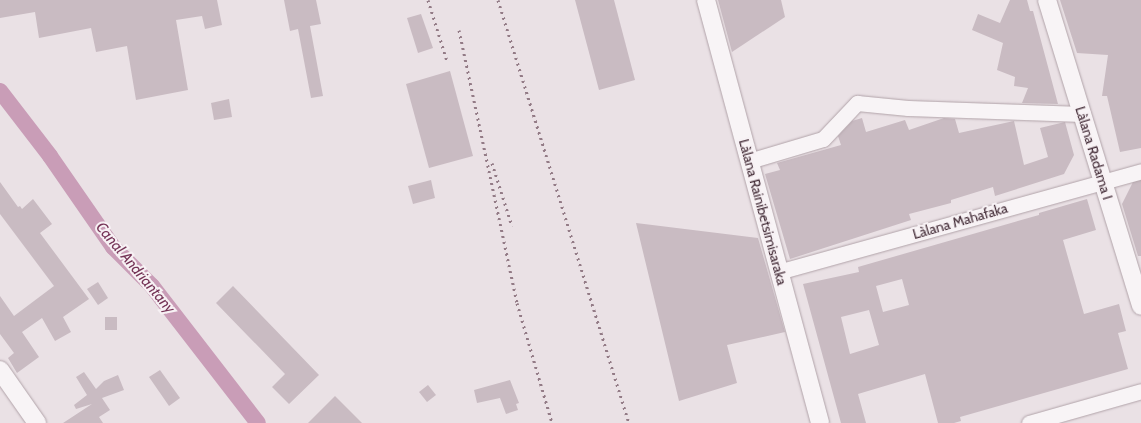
<!DOCTYPE html>
<meta charset="utf-8">
<style>
body{margin:0}
#map{position:relative;width:1141px;height:423px;overflow:hidden;background:#eae1e5;font-family:Cabin,sans-serif}
div>[style]{position:absolute}
[style*='--x']{left:calc(var(--x)*1px);top:calc(var(--y)*1px);width:calc(var(--w)*1px);rotate:calc(var(--a)*1deg)}
.canal>*{height:16px;margin:-8px;padding:0 8px;transform-origin:8px;border-radius:8px;background:#c99db7}
.building>*{inset:0;background:#c9bbc2}
.roads{filter:drop-shadow(0 0 1px #b1a3a9) drop-shadow(0 0 1px #b1a3a9)}
.minor>*{height:15px;margin:-7.5px;padding:0 7.5px;transform-origin:7.5px;border-radius:7.5px;background:#f8f4f6}
.tertiary>*{height:18px;margin:-9px;padding:0 9px;transform-origin:9px;border-radius:9px;background:#f8f4f6}
.rail>*{height:3px;margin-top:-1.5px;transform-origin:0;background:repeating-linear-gradient(90deg,#937b86 0 2px,transparent 0 6px)}
span{translate:-50% -50%;white-space:nowrap;text-align:center;line-height:1.15;-webkit-text-stroke:4px #f7f1f4;paint-order:stroke}
.street-label{font-size:14px;color:#412a35}
.water-label{font-size:15px;color:#753457;font-style:italic}
</style>
<div id="map">
<div class="canal">
<div style="--x:0;--y:91;--w:82;--a:52.4"></div>
<div style="--x:50;--y:156;--w:111;--a:55.3"></div>
<div style="--x:113;--y:247;--w:55;--a:45"></div>
<div style="--x:152;--y:286;--w:173;--a:52.3"></div>
</div>
<div class="building">
<div style="clip-path:polygon(0 0,217px 0,222px 25px,205px 29px,202px 16px,176px 20px,188px 90px,136px 100px,127px 46px,96px 52px,91px 28px,39px 38px,35px 12px,0 18px)"></div>
<div style="clip-path:polygon(284px 0,316px 0,321px 24px,310px 26px,323px 96px,311px 98px,298px 29px,290px 31px)"></div>
<div style="clip-path:polygon(575px 0,614px 0,635px 80px,599px 90px)"></div>
<div style="clip-path:polygon(718px 0,781px 0,785px 17px,732px 52px)"></div>
<div style="clip-path:polygon(1010px 0,1027px 0,1030px 11px,1033px 11px,1058px 104px,1022px 103px,1028px 88px,1014px 86px,1015px 77px,997px 70px,1003px 43px,972px 30px,978px 14px,1000px 23px)"></div>
<div style="clip-path:polygon(1060px 0,1141px 0,1141px 148px,1120px 152px,1107px 96px,1102px 96px,1108px 55px,1077px 53px)"></div>
<div style="clip-path:polygon(421px 14px,433px 48px,418px 53px,407px 18px)"></div>
<div style="clip-path:polygon(450px 71px,473px 156px,429px 168px,406px 84px)"></div>
<div style="clip-path:polygon(229px 99px,232px 117px,214px 120px,211px 103px)"></div>
<div style="clip-path:polygon(862px 118px,866px 132px,905px 120px,909px 130px,944px 118px,955px 119px,959px 133px,1014px 121px,1024px 165px,1048px 157px,1040px 128px,1065px 122px,1074px 155px,1064px 174px,995px 196px,993px 187px,951px 200px,951px 203px,909px 214px,911px 220px,790px 259px,765px 174px,780px 170px,777px 163px,841px 145px,838px 136px,852px 121px)"></div>
<div style="clip-path:polygon(431px 180px,435px 198px,413px 204px,408px 186px)"></div>
<div style="clip-path:polygon(1141px 180px,1141px 256px,1138px 256px,1122px 204px,1133px 182px)"></div>
<div style="clip-path:polygon(0 182px,18px 207px,20px 206px,22px 209px,33px 199px,52px 224px,40px 233px,89px 299px,63px 317px,71px 332px,55px 341px,42px 318px,22px 332px,39px 357px,17px 373px,8px 358px,14px 353px,0 334px,0 296px,14px 316px,54px 286px,0 214px)"></div>
<div style="clip-path:polygon(evenodd,1087px 199px,1096px 230px,1063px 240px,1084px 314px,1119px 304px,1126px 331px,1118px 333px,1128px 369px,960px 417px,961px 421px,954px 423px,938px 423px,925px 374px,858px 394px,866px 423px,841px 423px,803px 284px,859px 272px,858px 267px,1039px 215px,1039px 213px,1087px 199px,902px 279px,909px 305px,883px 312px,876px 286px,902px 279px,1087px 199px,869px 310px,879px 345px,850px 354px,841px 317px,869px 310px)"></div>
<div style="clip-path:polygon(636px 223px,758px 238px,785px 332px,727px 345px,737px 383px,679px 401px)"></div>
<div style="clip-path:polygon(98px 282px,108px 298px,98px 305px,87px 289px)"></div>
<div style="clip-path:polygon(233px 286px,319px 375px,289px 404px,272px 387px,285px 374px,216px 303px)"></div>
<div style="clip-path:polygon(105px 317px,117px 317px,117px 330px,105px 330px)"></div>
<div style="clip-path:polygon(160px 370px,180px 398px,169px 406px,149px 377px)"></div>
<div style="clip-path:polygon(84px 372px,96px 389px,104px 381px,118px 375px,124px 390px,102px 398px,110px 410px,99px 417px,103px 423px,63px 423px,92px 404px,76px 409px,74px 405px,87px 395px,76px 377px)"></div>
<div style="clip-path:polygon(510px 380px,519px 403px,516px 404px,518px 410px,506px 414px,500px 398px,477px 403px,474px 390px)"></div>
<div style="clip-path:polygon(428px 385px,436px 395px,427px 402px,419px 392px)"></div>
<div style="clip-path:polygon(335px 396px,362px 423px,308px 423px)"></div>
</div>
<div class="roads">
<div class="minor">
<div style="--x:749;--y:161;--w:77;--a:-16.6"></div>
<div style="--x:823;--y:139;--w:50;--a:-46.6"></div>
<div style="--x:857;--y:103;--w:51;--a:5.6"></div>
<div style="--x:908;--y:108;--w:174;--a:2"></div>
<div style="--x:778;--y:272;--w:377;--a:-15.5"></div>
<div style="--x:1029;--y:423;--w:116;--a:-15.9"></div>
</div>
<div class="tertiary">
<div style="--x:706;--y:0;--w:438;--a:74.9"></div>
<div style="--x:1047;--y:0;--w:320;--a:72.9"></div>
<div style="--x:0;--y:370;--w:65;--a:55.1"></div>
</div>
</div>
<div class="rail">
<div style="--x:428;--y:0;--w:64;--a:72.7"></div>
<div style="--x:498;--y:0;--w:443;--a:72.8"></div>
<div style="--x:459;--y:30;--w:279;--a:78"></div>
<div style="--x:517;--y:303;--w:125;--a:73.7"></div>
<div style="--x:492;--y:163;--w:66;--a:72.4"></div>
</div>
<div class="street-label">
<span style="left:1094px;top:153px;rotate:73deg">Làlana Radama I</span>
<span style="left:763px;top:212px;rotate:75deg">Làlana Rainibetsimisaraka</span>
<span style="left:960px;top:221px;rotate:-16deg">Làlana Mahafaka</span>
</div>
<div class="water-label">
<span style="left:135px;top:268px;rotate:50deg">Canal Andriantany</span>
</div>
</div>
